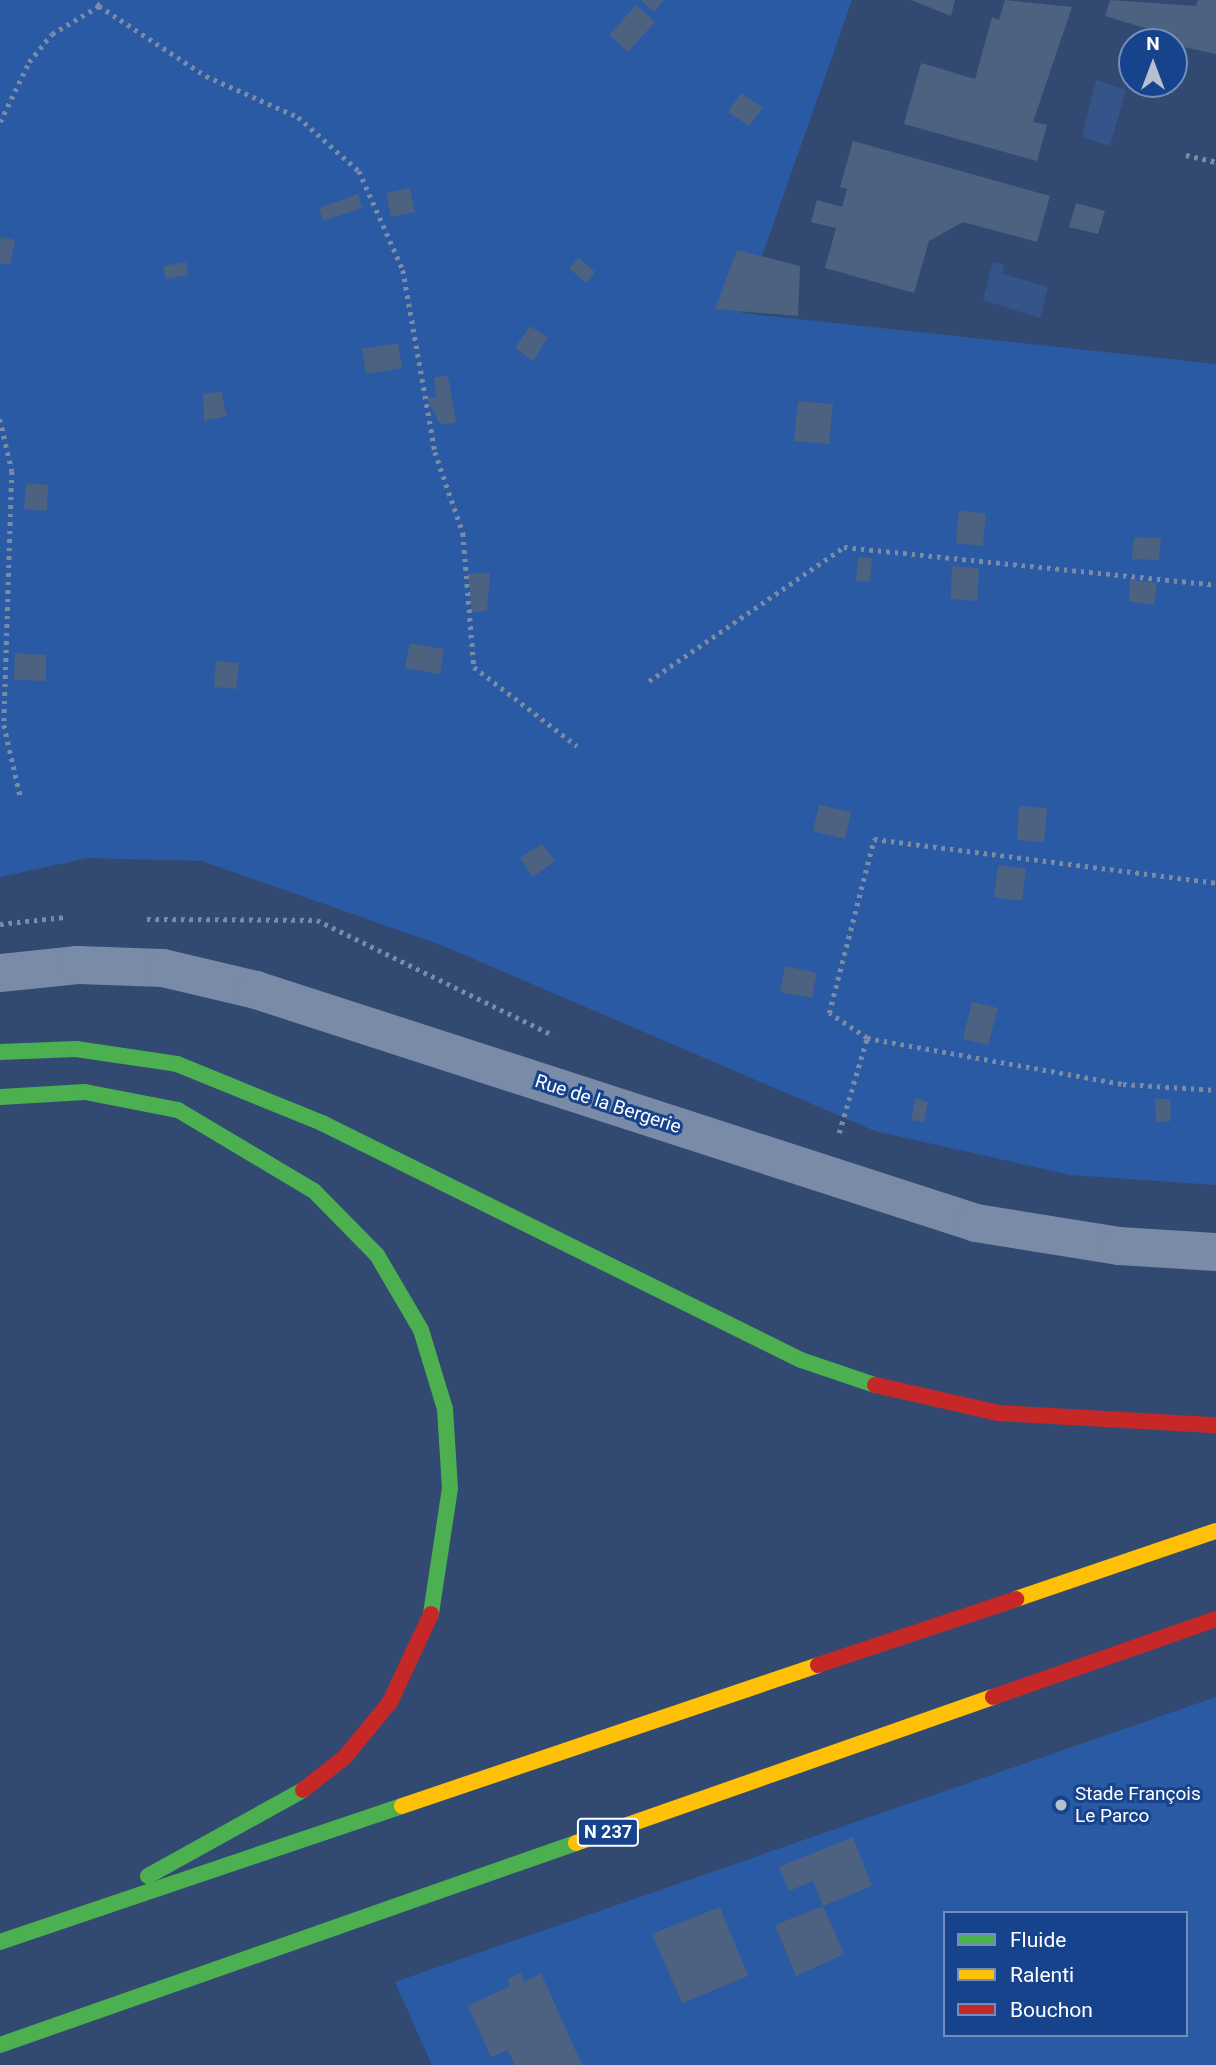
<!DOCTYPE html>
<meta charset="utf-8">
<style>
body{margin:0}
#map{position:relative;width:1216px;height:2065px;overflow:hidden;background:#324a72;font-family:Roboto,sans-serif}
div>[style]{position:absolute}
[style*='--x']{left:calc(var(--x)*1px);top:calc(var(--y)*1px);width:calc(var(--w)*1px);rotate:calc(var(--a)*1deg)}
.green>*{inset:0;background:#2b5aa4}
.water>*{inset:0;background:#35548a}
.building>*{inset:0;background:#4d6181}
.path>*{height:4.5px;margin-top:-2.25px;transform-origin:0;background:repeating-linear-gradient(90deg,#798ba6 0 3.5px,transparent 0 8.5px)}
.street>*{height:38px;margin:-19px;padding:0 19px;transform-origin:19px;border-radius:19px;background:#798ba6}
.fast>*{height:16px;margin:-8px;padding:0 8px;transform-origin:8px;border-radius:8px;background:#4caf50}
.slow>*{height:16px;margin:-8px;padding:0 8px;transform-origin:8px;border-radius:8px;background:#ffc107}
.jam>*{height:16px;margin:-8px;padding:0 8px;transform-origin:8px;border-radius:8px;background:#c62828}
.dots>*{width:19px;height:19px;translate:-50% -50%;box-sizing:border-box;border:4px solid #17438d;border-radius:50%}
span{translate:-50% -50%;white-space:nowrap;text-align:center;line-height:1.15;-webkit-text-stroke:6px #17438d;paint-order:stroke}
.shield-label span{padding:2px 5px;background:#17438d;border:2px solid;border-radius:5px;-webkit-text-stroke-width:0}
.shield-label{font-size:18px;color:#fff;font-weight:700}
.street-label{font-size:19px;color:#fff}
.poi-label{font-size:19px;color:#fff}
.left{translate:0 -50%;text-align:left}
.legend{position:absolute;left:943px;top:1911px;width:245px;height:126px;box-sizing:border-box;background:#17438d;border:2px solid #748ebb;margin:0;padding:9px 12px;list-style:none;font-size:21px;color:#fff}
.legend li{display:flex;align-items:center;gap:14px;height:35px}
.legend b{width:35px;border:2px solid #748ebb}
.north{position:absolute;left:1118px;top:28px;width:70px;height:70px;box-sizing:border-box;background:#17438d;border:2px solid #748ebb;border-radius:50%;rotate:0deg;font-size:19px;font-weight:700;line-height:28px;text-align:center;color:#fff}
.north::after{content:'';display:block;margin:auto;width:24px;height:32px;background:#b7c0ce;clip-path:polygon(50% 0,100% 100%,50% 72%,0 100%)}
</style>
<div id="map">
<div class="green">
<div style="clip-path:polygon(0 0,852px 0,742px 313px,1216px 364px,1216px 1185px,1071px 1175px,875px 1131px,441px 945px,202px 861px,88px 858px,0 877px)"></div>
<div style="clip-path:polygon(evenodd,1216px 1697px,1216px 2065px,432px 2065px,395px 1982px,1216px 1697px,945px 1913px,1186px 1913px,1186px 2035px,945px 2035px,945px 1913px)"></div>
</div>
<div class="water">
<div style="clip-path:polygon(1096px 80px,1126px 90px,1110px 146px,1082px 137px)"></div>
<div style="clip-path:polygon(993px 262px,1004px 265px,1003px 274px,1048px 287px,1040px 318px,983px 300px)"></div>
</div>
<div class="building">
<div style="clip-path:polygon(641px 0,664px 0,654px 12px)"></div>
<div style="clip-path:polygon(911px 0,955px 0,951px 16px)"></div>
<div style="clip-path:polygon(1005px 0,1072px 7px,1033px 122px,1047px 125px,1037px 161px,904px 124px,921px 63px,975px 79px,992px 17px,999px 20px)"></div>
<div style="clip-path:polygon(1110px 0,1196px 6px,1198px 0,1216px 0,1216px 54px,1184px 47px,1174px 84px,1174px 42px,1152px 42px,1155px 31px,1105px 16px)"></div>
<div style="clip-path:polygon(636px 5px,655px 22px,628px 52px,609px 35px)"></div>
<div style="clip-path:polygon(741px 93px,763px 108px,749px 126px,728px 112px)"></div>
<div style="clip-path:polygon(853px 141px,1050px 196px,1037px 242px,963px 222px,929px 241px,914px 293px,825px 268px,836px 228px,811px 222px,817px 200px,842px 207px,847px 189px,840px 187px)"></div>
<div style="clip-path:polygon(410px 188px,415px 212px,391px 217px,386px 193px)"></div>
<div style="clip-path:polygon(358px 194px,362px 208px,323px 221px,319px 208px)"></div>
<div style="clip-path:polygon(1076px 203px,1105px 211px,1098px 234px,1069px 227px)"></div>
<div style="clip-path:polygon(0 237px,15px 240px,10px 265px,0 263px)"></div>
<div style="clip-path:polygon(737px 250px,800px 266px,798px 316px,715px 309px)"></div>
<div style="clip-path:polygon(579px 258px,595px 272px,586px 283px,569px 268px)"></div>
<div style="clip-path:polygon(186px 262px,188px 275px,166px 279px,163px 266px)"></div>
<div style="clip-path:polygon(530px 326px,548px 338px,533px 361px,515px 348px)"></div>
<div style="clip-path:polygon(398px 343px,402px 368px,366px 374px,362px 349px)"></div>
<div style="clip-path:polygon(448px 376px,456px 423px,440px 424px,427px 398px,436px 397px,434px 377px)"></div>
<div style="clip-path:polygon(221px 391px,227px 416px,204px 421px,203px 394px)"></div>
<div style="clip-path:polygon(798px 401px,833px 404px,829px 444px,794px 441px)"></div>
<div style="clip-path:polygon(26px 483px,48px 485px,47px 511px,24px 509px)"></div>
<div style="clip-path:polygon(959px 510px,986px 514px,983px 546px,956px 543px)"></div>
<div style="clip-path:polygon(1134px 537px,1161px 538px,1159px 560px,1132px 559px)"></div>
<div style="clip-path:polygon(858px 557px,872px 558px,870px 582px,856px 581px)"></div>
<div style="clip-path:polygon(952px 566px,979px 568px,977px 601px,951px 599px)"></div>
<div style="clip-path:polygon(490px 573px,487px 611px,472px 612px,468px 574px)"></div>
<div style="clip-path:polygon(1130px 580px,1157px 583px,1154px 605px,1129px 601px)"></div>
<div style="clip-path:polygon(410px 643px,444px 649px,440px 674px,405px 668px)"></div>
<div style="clip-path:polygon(15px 653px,46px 655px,46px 681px,14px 680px)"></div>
<div style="clip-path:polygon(216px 661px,239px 663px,236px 689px,214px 687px)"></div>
<div style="clip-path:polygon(819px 805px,851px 812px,845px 839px,813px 831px)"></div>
<div style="clip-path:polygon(1019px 806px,1047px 808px,1044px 842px,1017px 840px)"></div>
<div style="clip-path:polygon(542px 844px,555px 861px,533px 877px,520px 858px)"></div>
<div style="clip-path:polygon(998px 865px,1026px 869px,1022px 901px,994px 897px)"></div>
<div style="clip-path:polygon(785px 966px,817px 973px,812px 998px,780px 992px)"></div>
<div style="clip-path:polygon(972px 1002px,998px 1008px,988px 1045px,963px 1039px)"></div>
<div style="clip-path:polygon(915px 1098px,928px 1102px,924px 1122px,911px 1120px)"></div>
<div style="clip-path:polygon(1155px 1099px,1170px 1099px,1171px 1121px,1156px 1122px)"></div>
<div style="clip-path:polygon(853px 1837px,872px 1886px,823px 1906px,844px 1954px,796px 1976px,775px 1925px,823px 1906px,813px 1881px,789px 1891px,779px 1867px)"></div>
<div style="clip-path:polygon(720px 1907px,748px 1976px,682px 2003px,652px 1934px)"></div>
<div style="clip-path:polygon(521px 1973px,524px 1982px,541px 1973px,582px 2065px,515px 2065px,508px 2050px,491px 2057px,468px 2006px,510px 1986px,508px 1979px)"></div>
</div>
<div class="path">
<div style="--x:99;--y:6;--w:128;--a:33.2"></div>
<div style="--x:206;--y:76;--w:101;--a:24"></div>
<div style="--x:298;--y:117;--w:81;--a:41.5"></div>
<div style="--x:359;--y:171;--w:108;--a:66"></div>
<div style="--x:403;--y:270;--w:185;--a:80"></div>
<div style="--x:435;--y:452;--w:86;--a:70.9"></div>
<div style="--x:463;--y:533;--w:134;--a:85.3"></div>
<div style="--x:474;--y:667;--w:130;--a:37.5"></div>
<div style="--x:0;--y:122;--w:67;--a:-64.2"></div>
<div style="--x:29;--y:62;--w:36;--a:-51"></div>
<div style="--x:52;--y:34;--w:55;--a:-30.8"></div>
<div style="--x:99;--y:6;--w:8;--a:-135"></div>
<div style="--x:1186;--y:155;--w:31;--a:13"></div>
<div style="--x:0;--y:419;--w:53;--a:77"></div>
<div style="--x:12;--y:471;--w:254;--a:91.8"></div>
<div style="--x:4;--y:725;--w:76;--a:77.1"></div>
<div style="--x:649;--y:681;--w:237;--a:-34.5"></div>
<div style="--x:844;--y:547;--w:374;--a:5.8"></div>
<div style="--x:147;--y:919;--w:170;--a:0.3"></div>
<div style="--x:317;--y:920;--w:263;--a:26"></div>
<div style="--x:0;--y:924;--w:65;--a:-6.1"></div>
<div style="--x:867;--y:1038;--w:45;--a:-146.7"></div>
<div style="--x:829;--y:1013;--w:180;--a:-75.5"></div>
<div style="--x:874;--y:839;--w:345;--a:7.3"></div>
<div style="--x:839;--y:1133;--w:99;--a:-73.6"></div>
<div style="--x:867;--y:1038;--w:260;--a:10.2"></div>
<div style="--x:1123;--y:1084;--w:93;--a:3.7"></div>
</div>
<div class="street">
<div style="--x:0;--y:973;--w:78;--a:-5.9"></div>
<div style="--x:78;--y:965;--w:85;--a:2"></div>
<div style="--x:163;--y:968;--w:96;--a:13.3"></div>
<div style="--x:256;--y:990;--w:757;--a:17.93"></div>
<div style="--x:976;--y:1223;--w:145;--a:9.1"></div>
<div style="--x:1119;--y:1246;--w:97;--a:3.5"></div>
</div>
<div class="fast">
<div style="--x:0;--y:1052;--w:76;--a:-2.3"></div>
<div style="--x:76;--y:1049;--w:102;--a:8.4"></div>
<div style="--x:177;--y:1064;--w:157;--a:22.1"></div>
<div style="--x:322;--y:1123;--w:534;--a:26.33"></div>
<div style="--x:801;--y:1360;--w:78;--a:18.7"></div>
<div style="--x:0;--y:1097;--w:85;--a:-3.4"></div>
<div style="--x:85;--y:1092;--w:95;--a:11"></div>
<div style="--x:178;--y:1110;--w:158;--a:30.8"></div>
<div style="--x:314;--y:1191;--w:90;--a:45.5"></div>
<div style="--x:377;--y:1255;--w:87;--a:59.6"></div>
<div style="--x:421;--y:1330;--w:83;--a:73.1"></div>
<div style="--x:445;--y:1409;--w:79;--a:86.4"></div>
<div style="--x:450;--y:1488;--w:127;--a:98.6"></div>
<div style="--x:148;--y:1876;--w:177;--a:-29"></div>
<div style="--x:0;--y:1942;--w:424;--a:-18.7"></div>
<div style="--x:0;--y:2045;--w:610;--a:-19.33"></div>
</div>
<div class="slow">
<div style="--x:1016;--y:1599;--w:211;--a:-18.8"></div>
<div style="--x:402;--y:1806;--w:439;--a:-18.7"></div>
<div style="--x:576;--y:1843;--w:442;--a:-19.3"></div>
</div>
<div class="jam">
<div style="--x:875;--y:1385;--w:126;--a:12.8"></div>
<div style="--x:998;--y:1413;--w:218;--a:3.2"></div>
<div style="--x:818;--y:1665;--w:209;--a:-18.4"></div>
<div style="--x:993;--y:1697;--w:236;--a:-19.3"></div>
<div style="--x:303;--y:1790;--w:53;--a:-38.2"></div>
<div style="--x:345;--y:1757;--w:71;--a:-50.7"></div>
<div style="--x:390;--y:1702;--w:97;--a:-65"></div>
</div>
<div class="dots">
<div style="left:1061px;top:1805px;background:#b7c0ce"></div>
</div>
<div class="shield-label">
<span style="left:608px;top:1832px">N 237</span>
</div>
<div class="street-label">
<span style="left:608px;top:1104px;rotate:18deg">Rue de la Bergerie</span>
</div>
<div class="poi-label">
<span class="left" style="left:1075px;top:1805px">Stade François<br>Le Parco</span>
</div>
<ul class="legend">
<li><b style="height:9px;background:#4caf50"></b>Fluide</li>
<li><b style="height:9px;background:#ffc107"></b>Ralenti</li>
<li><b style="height:9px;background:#c62828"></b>Bouchon</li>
</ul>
<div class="north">N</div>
</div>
